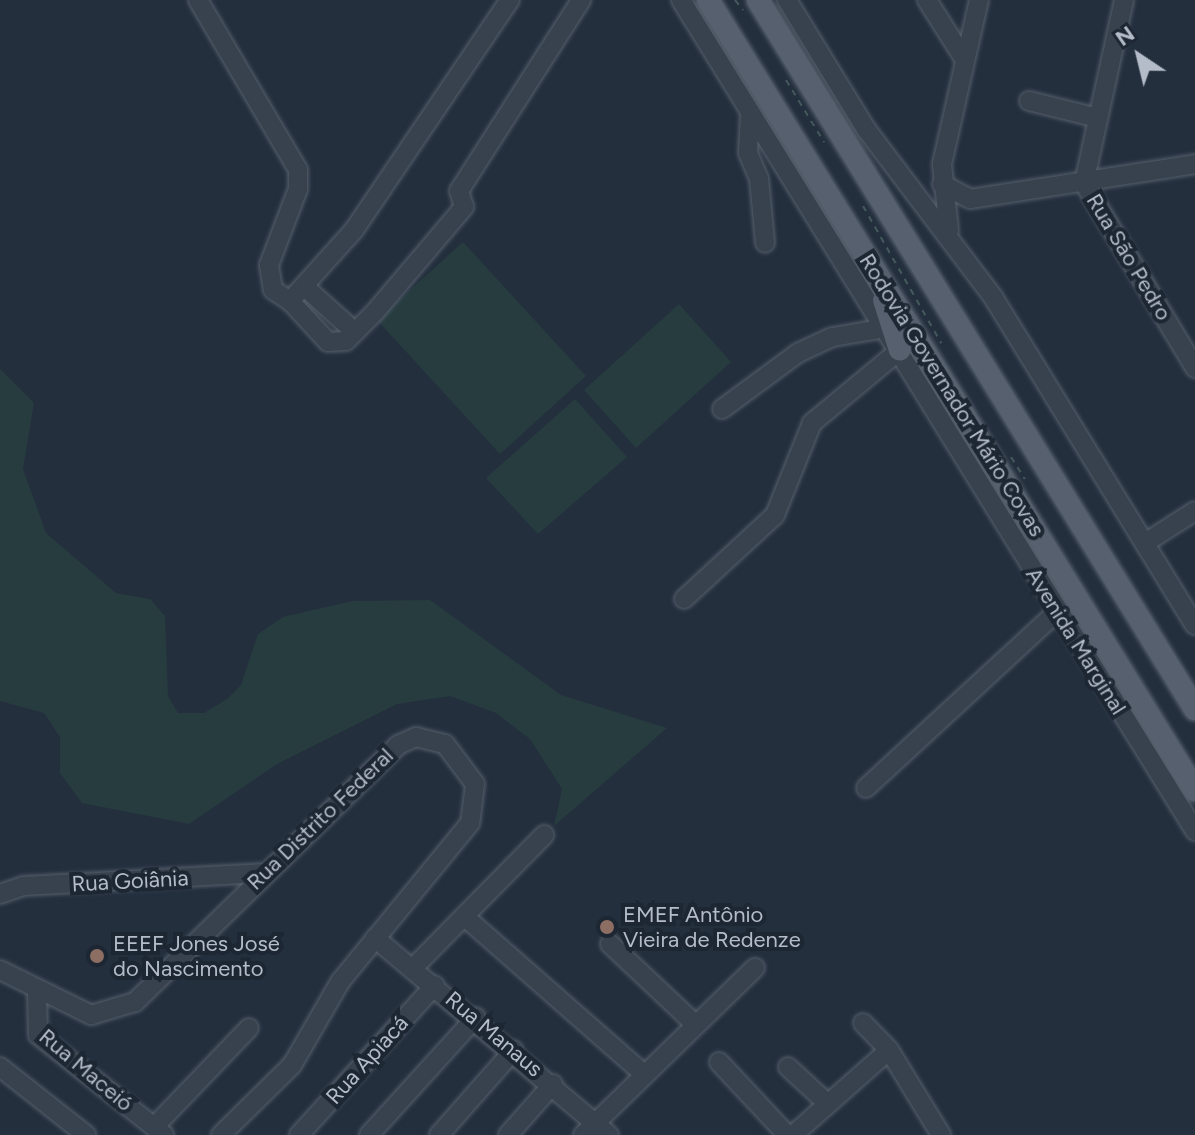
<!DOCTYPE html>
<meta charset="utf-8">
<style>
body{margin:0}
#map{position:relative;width:1195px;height:1135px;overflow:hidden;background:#242f3e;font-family:Figtree,sans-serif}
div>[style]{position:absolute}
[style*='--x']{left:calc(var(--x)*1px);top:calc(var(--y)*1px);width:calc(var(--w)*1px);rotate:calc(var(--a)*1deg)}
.green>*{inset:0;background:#263c3f}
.path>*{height:2px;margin-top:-1px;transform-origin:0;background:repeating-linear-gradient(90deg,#44595c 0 6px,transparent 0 12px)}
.roads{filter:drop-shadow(0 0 2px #565f6c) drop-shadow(0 0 2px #565f6c)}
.minor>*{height:18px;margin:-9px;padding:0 9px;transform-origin:9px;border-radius:9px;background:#38414e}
.major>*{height:22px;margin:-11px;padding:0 11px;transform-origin:11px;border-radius:11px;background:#56606e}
.dots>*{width:22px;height:22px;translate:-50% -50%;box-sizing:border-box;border:4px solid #1d2633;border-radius:50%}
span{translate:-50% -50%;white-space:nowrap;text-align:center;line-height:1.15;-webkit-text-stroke:8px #1d2633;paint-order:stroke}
.street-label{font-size:22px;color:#b4bcc9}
.poi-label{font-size:22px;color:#b4bcc9}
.left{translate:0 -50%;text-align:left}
.north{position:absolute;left:1099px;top:16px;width:80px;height:80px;-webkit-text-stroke:6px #1d2633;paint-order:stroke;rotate:325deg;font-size:22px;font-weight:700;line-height:32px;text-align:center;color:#b4bcc9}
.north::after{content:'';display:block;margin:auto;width:28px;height:36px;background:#b4bcc9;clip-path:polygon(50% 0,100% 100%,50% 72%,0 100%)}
</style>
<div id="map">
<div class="green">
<div style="clip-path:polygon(463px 242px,586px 376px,500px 454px,377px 320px)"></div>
<div style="clip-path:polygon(679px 304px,731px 362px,636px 448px,584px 390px)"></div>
<div style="clip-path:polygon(0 369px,34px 403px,23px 469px,46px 533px,116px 593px,150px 599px,165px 616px,168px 696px,178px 713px,204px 713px,227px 699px,241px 685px,258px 634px,283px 617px,352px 601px,430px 600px,561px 695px,667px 728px,554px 826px,562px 789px,530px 739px,496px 713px,450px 696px,397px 704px,277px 764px,189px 824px,82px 803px,60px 773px,60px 737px,44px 713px,0 701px)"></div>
<div style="clip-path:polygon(575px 399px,627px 457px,538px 534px,486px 478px)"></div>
</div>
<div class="path">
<div style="--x:735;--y:0;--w:13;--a:51"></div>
<div style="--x:786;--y:80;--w:73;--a:58.5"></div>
<div style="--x:863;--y:206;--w:158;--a:60.3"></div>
<div style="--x:1011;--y:457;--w:26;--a:58"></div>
</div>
<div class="roads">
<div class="minor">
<div style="--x:198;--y:0;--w:197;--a:59.5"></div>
<div style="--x:298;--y:170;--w:19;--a:90"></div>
<div style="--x:298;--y:189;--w:81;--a:110.9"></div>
<div style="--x:269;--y:265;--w:25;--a:81"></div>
<div style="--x:273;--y:290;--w:20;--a:33"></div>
<div style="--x:290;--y:301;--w:96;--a:-48"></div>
<div style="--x:354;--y:230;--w:278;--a:-55.9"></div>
<div style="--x:681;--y:0;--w:977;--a:58.26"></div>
<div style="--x:787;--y:0;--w:151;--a:58.5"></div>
<div style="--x:866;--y:129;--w:211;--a:52.9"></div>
<div style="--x:993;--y:297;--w:385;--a:58.4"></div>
<div style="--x:927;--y:0;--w:71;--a:57.7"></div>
<div style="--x:1124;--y:0;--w:187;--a:102.3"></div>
<div style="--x:1084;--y:183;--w:216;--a:59"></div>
<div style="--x:1029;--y:101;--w:71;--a:13.8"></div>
<div style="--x:750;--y:113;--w:40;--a:92.9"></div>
<div style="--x:748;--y:153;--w:28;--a:67"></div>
<div style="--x:759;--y:179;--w:64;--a:84.6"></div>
<div style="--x:942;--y:184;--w:32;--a:28"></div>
<div style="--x:970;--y:199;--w:228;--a:-8.8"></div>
<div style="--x:949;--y:231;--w:67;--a:-96"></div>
<div style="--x:942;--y:164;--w:168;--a:-77.3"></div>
<div style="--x:307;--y:289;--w:64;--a:41.9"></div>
<div style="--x:290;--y:301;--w:56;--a:47.2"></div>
<div style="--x:328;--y:342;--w:18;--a:-3"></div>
<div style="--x:346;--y:341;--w:41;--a:-45"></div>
<div style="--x:375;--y:312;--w:138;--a:-49.7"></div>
<div style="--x:464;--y:207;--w:17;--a:-107"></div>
<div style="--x:459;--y:191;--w:227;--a:-57.4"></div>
<div style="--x:722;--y:409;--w:94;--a:-36.4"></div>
<div style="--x:798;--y:353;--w:38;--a:-25"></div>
<div style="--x:833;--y:337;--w:54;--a:-9.6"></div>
<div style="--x:1145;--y:543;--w:59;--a:-32.6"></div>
<div style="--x:684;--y:599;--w:124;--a:-42.7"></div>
<div style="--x:775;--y:515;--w:99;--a:-68.1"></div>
<div style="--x:812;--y:423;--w:114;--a:-39.7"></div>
<div style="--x:866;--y:788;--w:261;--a:-42.7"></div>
<div style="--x:0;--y:894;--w:24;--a:-19"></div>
<div style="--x:23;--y:886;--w:238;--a:-3.1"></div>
<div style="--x:465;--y:917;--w:238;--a:41.3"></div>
<div style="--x:375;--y:938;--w:306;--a:40.1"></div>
<div style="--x:610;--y:944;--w:117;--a:43.3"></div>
<div style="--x:413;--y:968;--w:187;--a:-45.4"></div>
<div style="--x:0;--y:970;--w:102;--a:26.3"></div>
<div style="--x:91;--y:1015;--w:46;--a:-16.5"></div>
<div style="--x:135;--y:1002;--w:368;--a:-44.3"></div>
<div style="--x:398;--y:745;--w:20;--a:-24"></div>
<div style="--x:416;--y:737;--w:30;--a:14"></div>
<div style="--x:445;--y:744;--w:50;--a:53.1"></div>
<div style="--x:475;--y:784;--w:39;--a:97"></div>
<div style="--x:470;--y:823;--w:205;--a:129.3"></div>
<div style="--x:340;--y:982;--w:96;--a:120"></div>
<div style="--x:292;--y:1065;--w:100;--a:135.4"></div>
<div style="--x:37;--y:993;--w:42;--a:88.6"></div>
<div style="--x:38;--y:1035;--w:161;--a:38.4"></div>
<div style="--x:863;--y:1023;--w:37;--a:46"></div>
<div style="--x:889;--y:1050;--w:100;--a:58.5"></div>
<div style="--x:719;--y:1062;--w:100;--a:47"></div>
<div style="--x:0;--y:1067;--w:110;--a:38.3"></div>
<div style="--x:788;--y:1067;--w:54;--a:42.8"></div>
<div style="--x:154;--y:1127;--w:137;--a:-46.2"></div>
<div style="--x:299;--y:1135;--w:202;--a:-47.8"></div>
<div style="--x:369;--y:1135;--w:159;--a:-47.8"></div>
<div style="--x:439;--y:1135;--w:113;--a:-48.6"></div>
<div style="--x:508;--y:1135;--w:68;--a:-48.6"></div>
<div style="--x:583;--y:1135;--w:240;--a:-44.2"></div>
<div style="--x:793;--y:1135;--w:128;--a:-41.5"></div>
</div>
<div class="major">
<div style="--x:708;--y:0;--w:928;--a:58.35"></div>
<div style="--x:758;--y:0;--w:833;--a:58.35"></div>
<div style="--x:884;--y:300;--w:52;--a:72.3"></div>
</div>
</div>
<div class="dots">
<div style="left:607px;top:927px;background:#8d6e63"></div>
<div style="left:97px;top:956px;background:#8d6e63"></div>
</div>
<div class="street-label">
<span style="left:1129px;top:257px;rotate:59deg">Rua São Pedro</span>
<span style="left:952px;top:395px;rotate:58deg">Rodovia Governador Mário Covas</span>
<span style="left:1076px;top:641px;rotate:58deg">Avenida Marginal</span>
<span style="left:320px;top:819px;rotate:-44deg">Rua Distrito Federal</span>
<span style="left:130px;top:881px;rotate:-3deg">Rua Goiânia</span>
<span style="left:494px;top:1034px;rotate:40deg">Rua Manaus</span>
<span style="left:367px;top:1060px;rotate:-48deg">Rua Apiacá</span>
<span style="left:86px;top:1070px;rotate:40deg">Rua Maceió</span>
</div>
<div class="poi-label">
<span class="left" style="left:623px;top:927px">EMEF Antônio<br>Vieira de Redenze</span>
<span class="left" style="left:113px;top:956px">EEEF Jones José<br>do Nascimento</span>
</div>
<div class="north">N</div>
</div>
